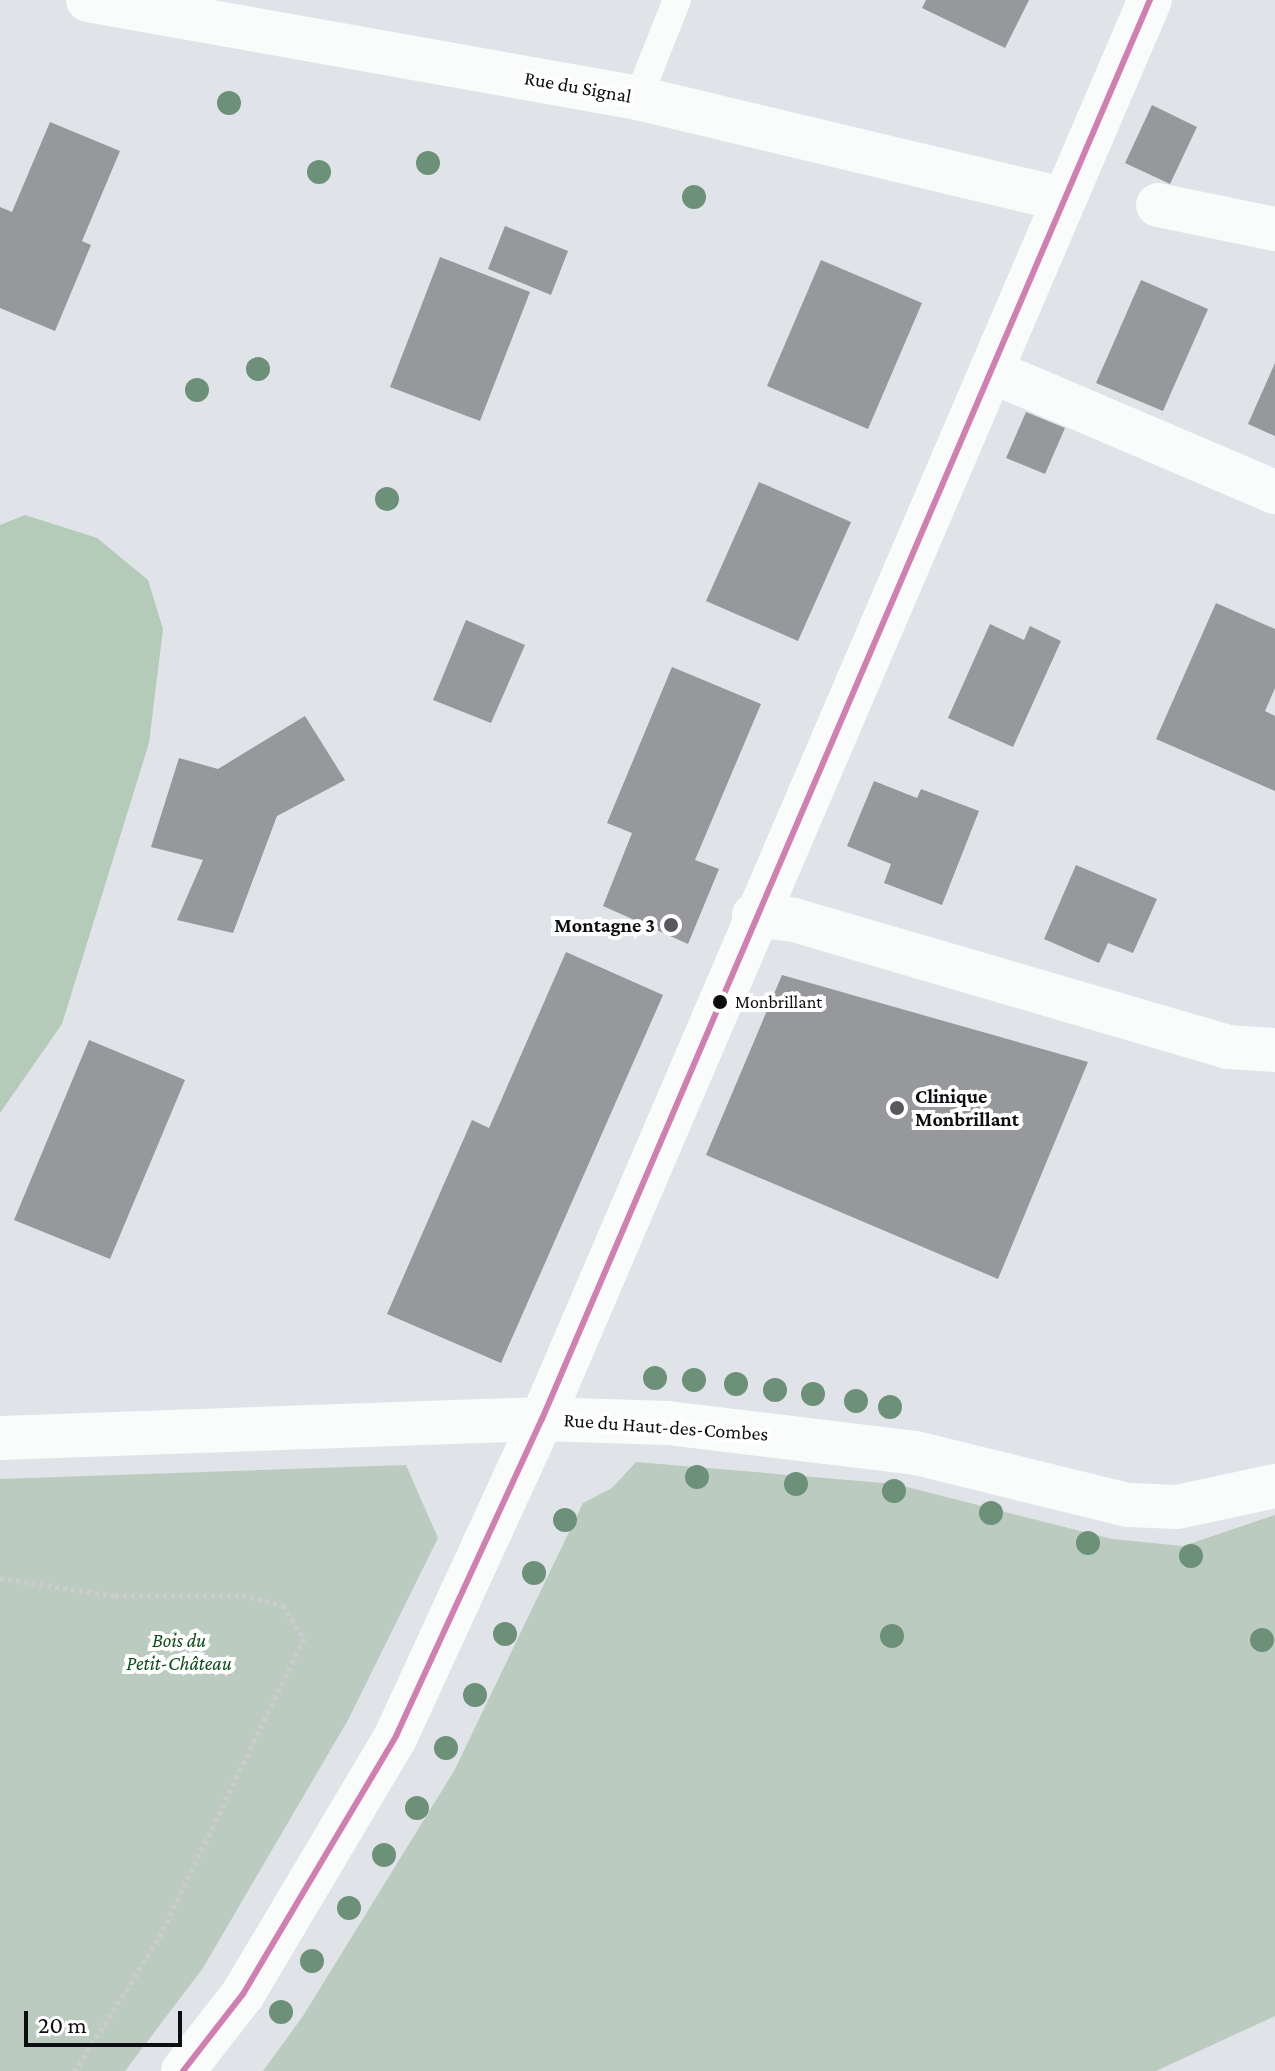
<!DOCTYPE html>
<meta charset="utf-8">
<style>
body{margin:0}
#map{position:relative;width:1275px;height:2071px;overflow:hidden;background:#e0e3e7;font-family:"Crimson Pro",serif}
div>[style]{position:absolute}
[style*='--x']{left:calc(var(--x)*1px);top:calc(var(--y)*1px);width:calc(var(--w)*1px);rotate:calc(var(--a)*1deg)}
.green>*{inset:0;background:#bbcbbf}
.forest>*{inset:0;background:#b3cbb8}
.building>*{inset:0;background:#97989b}
.path>*{height:5px;margin-top:-2.5px;transform-origin:0;background:repeating-linear-gradient(90deg,#ccccce 0 4px,transparent 0 8px)}
.service>*{height:28px;margin:-14px;padding:0 14px;transform-origin:14px;border-radius:14px;background:#fafbfb}
.minor>*{height:44px;margin:-22px;padding:0 22px;transform-origin:22px;border-radius:22px;background:#fafbfb}
.bus-1>*{height:6px;margin:-3px;padding:0 3px;transform-origin:3px;border-radius:3px;background:#d080b0}
.trees>*{width:24px;height:24px;margin:-12px;border-radius:50%;background:#6c9178}
.dots>*{width:22px;height:22px;translate:-50% -50%;box-sizing:border-box;border:4px solid #fff;border-radius:50%}
span{translate:-50% -50%;white-space:nowrap;text-align:center;line-height:1.15;-webkit-text-stroke:8px #fff;paint-order:stroke}
.bus-label{font-size:18px;color:#0d0e11}
.left{translate:0 -50%;text-align:left}
.street-label{font-size:20px;color:#0d0e11}
.poi-label{font-size:20px;color:#0d0e11;font-weight:700}
.right{translate:-100% -50%;text-align:right}
.park-label{font-size:20px;color:#0e4e1d;font-style:italic}
.scale{position:absolute;left:24px;top:2011px;width:158px;height:36px;box-sizing:border-box;border:4px solid #0d0e11;border-top:0;padding-left:10px;font-size:24px;line-height:28px;white-space:nowrap;color:#0d0e11;-webkit-text-stroke:6px #fff;paint-order:stroke}
</style>
<div id="map">
<div class="green">
<div style="clip-path:polygon(636px 1462px,895px 1484px,1112px 1539px,1183px 1546px,1275px 1515px,1275px 2016px,1156px 2071px,263px 2071px,303px 2016px,454px 1771px,583px 1503px,612px 1488px)"></div>
<div style="clip-path:polygon(406px 1465px,438px 1538px,348px 1720px,203px 1968px,125px 2071px,0 2071px,0 1479px)"></div>
</div>
<div class="forest">
<div style="clip-path:polygon(25px 515px,97px 538px,148px 580px,163px 629px,149px 743px,62px 1024px,0 1113px,0 525px)"></div>
</div>
<div class="building">
<div style="clip-path:polygon(926px 0,1029px 0,1005px 48px,922px 8px)"></div>
<div style="clip-path:polygon(1152px 105px,1197px 127px,1170px 184px,1125px 163px)"></div>
<div style="clip-path:polygon(50px 122px,120px 151px,82px 241px,91px 245px,55px 331px,0 308px,0 207px,12px 212px)"></div>
<div style="clip-path:polygon(505px 226px,568px 251px,551px 295px,488px 269px)"></div>
<div style="clip-path:polygon(440px 257px,530px 292px,480px 421px,390px 387px)"></div>
<div style="clip-path:polygon(821px 260px,922px 303px,868px 429px,767px 386px)"></div>
<div style="clip-path:polygon(1141px 280px,1208px 309px,1163px 411px,1096px 383px)"></div>
<div style="clip-path:polygon(1275px 363px,1275px 436px,1248px 424px)"></div>
<div style="clip-path:polygon(1026px 412px,1065px 428px,1045px 474px,1006px 458px)"></div>
<div style="clip-path:polygon(759px 482px,851px 522px,798px 641px,706px 601px)"></div>
<div style="clip-path:polygon(1216px 603px,1275px 629px,1275px 688px,1265px 711px,1275px 716px,1275px 791px,1156px 739px)"></div>
<div style="clip-path:polygon(466px 620px,525px 645px,491px 723px,433px 700px)"></div>
<div style="clip-path:polygon(990px 624px,1024px 640px,1030px 626px,1061px 641px,1013px 747px,948px 718px)"></div>
<div style="clip-path:polygon(672px 667px,761px 704px,695px 860px,719px 869px,688px 944px,603px 906px,632px 833px,607px 823px)"></div>
<div style="clip-path:polygon(305px 716px,345px 780px,277px 816px,233px 933px,177px 920px,203px 860px,151px 847px,179px 758px,218px 769px)"></div>
<div style="clip-path:polygon(874px 781px,917px 798px,921px 789px,979px 811px,942px 905px,884px 883px,891px 864px,847px 846px)"></div>
<div style="clip-path:polygon(1076px 865px,1157px 899px,1133px 953px,1108px 943px,1099px 963px,1044px 939px)"></div>
<div style="clip-path:polygon(566px 952px,663px 995px,501px 1363px,387px 1314px,472px 1120px,489px 1128px)"></div>
<div style="clip-path:polygon(782px 975px,1088px 1062px,998px 1279px,706px 1155px)"></div>
<div style="clip-path:polygon(89px 1040px,185px 1080px,110px 1259px,14px 1220px)"></div>
</div>
<div class="path">
<div style="--x:0;--y:1578;--w:116;--a:8.9"></div>
<div style="--x:115;--y:1596;--w:127;--a:-0.5"></div>
<div style="--x:242;--y:1595;--w:42;--a:13.7"></div>
<div style="--x:283;--y:1605;--w:39;--a:58"></div>
<div style="--x:304;--y:1638;--w:335;--a:115.8"></div>
<div style="--x:158;--y:1940;--w:155;--a:122.4"></div>
</div>
<div class="service">
<div style="--x:638;--y:98;--w:105;--a:-68.3"></div>
</div>
<div class="minor">
<div style="--x:88;--y:0;--w:559;--a:10.1"></div>
<div style="--x:638;--y:98;--w:437;--a:13.4"></div>
<div style="--x:1158;--y:205;--w:119;--a:11.6"></div>
<div style="--x:991;--y:371;--w:309;--a:23.1"></div>
<div style="--x:754;--y:915;--w:40;--a:7.1"></div>
<div style="--x:794;--y:920;--w:451;--a:16.3"></div>
<div style="--x:1227;--y:1047;--w:48;--a:3.6"></div>
<div style="--x:0;--y:1438;--w:542;--a:-2.01"></div>
<div style="--x:542;--y:1419;--w:126;--a:1.8"></div>
<div style="--x:668;--y:1423;--w:250;--a:6.9"></div>
<div style="--x:916;--y:1453;--w:218;--a:13.8"></div>
<div style="--x:1128;--y:1505;--w:49;--a:2.3"></div>
<div style="--x:1177;--y:1507;--w:100;--a:-12.1"></div>
<div style="--x:183;--y:2071;--w:98;--a:-52.1"></div>
<div style="--x:243;--y:1994;--w:300;--a:-59.3"></div>
<div style="--x:396;--y:1736;--w:349;--a:-65.3"></div>
<div style="--x:542;--y:1419;--w:1544;--a:-66.81"></div>
</div>
<div class="bus-1">
<div style="--x:183;--y:2071;--w:98;--a:-52.1"></div>
<div style="--x:243;--y:1994;--w:300;--a:-59.3"></div>
<div style="--x:396;--y:1736;--w:349;--a:-65.3"></div>
<div style="--x:542;--y:1419;--w:1544;--a:-66.81"></div>
</div>
<div class="trees">
<div style="left:229px;top:103px"></div>
<div style="left:428px;top:163px"></div>
<div style="left:319px;top:172px"></div>
<div style="left:694px;top:197px"></div>
<div style="left:258px;top:369px"></div>
<div style="left:197px;top:390px"></div>
<div style="left:387px;top:499px"></div>
<div style="left:655px;top:1378px"></div>
<div style="left:694px;top:1380px"></div>
<div style="left:736px;top:1384px"></div>
<div style="left:775px;top:1390px"></div>
<div style="left:813px;top:1394px"></div>
<div style="left:856px;top:1401px"></div>
<div style="left:890px;top:1407px"></div>
<div style="left:697px;top:1477px"></div>
<div style="left:796px;top:1484px"></div>
<div style="left:894px;top:1491px"></div>
<div style="left:991px;top:1513px"></div>
<div style="left:565px;top:1520px"></div>
<div style="left:1088px;top:1543px"></div>
<div style="left:1191px;top:1556px"></div>
<div style="left:534px;top:1573px"></div>
<div style="left:505px;top:1634px"></div>
<div style="left:892px;top:1636px"></div>
<div style="left:1262px;top:1640px"></div>
<div style="left:475px;top:1695px"></div>
<div style="left:446px;top:1748px"></div>
<div style="left:417px;top:1808px"></div>
<div style="left:384px;top:1855px"></div>
<div style="left:349px;top:1908px"></div>
<div style="left:312px;top:1961px"></div>
<div style="left:281px;top:2012px"></div>
</div>
<div class="dots">
<div style="left:671px;top:925px;background:#57595c"></div>
<div style="left:720px;top:1002px;background:#0d0e11"></div>
<div style="left:897px;top:1108px;background:#57595c"></div>
</div>
<div class="bus-label">
<span class="left" style="left:735px;top:1002px">Monbrillant</span>
</div>
<div class="street-label">
<span style="left:578px;top:87px;rotate:10deg">Rue du Signal</span>
<span style="left:666px;top:1427px;rotate:4deg">Rue du Haut-des-Combes</span>
</div>
<div class="poi-label">
<span class="right" style="left:655px;top:925px">Montagne 3</span>
<span class="left" style="left:915px;top:1108px">Clinique<br>Monbrillant</span>
</div>
<div class="park-label">
<span style="left:179px;top:1652px">Bois du<br>Petit-Château</span>
</div>
<div class="scale">20 m</div>
</div>
